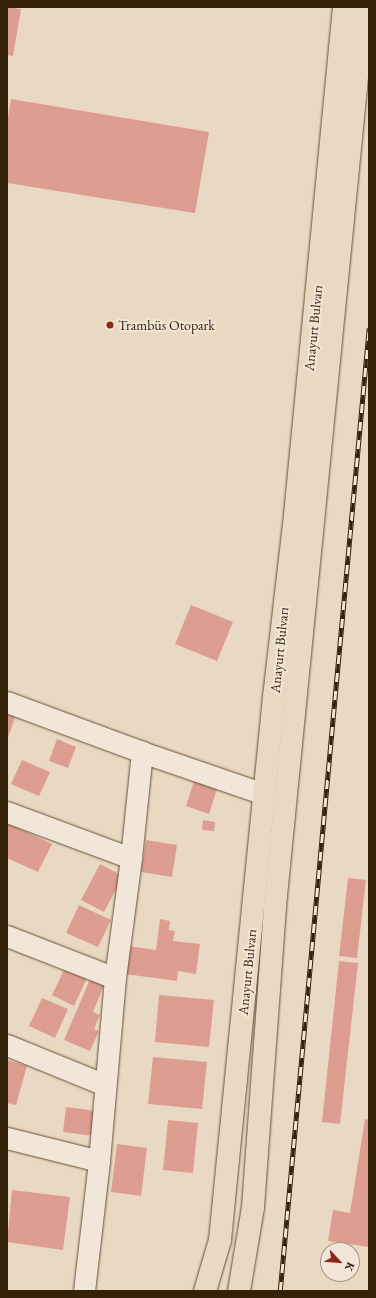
<!DOCTYPE html>
<meta charset="utf-8">
<style>
body{margin:0}
#map{position:relative;width:376px;height:1298px;overflow:hidden;background:#ead9c2;font-family:"EB Garamond",serif}
div>[style]{position:absolute}
[style*='--x']{left:calc(var(--x)*1px);top:calc(var(--y)*1px);width:calc(var(--w)*1px);rotate:calc(var(--a)*1deg)}
.building>*{inset:0;background:#dd9e91}
.roads{filter:drop-shadow(0 0 1px #625036) drop-shadow(0 0 1px #625036)}
.minor>*{height:21px;margin:-10.5px;padding:0 10.5px;transform-origin:10.5px;border-radius:10.5px;background:#f1e6d7}
.major>*{height:22px;margin:-11px;padding:0 11px;transform-origin:11px;border-radius:11px;background:#ead9c2}
.rail>*{height:4.5px;margin-top:-2.25px;transform-origin:0;background:repeating-linear-gradient(90deg,#f1e6d7 0 9px,#342208 0 18px);box-sizing:border-box;border-block:1px solid #342208}
.dots>*{width:11px;height:11px;translate:-50% -50%;box-sizing:border-box;border:2px solid #f1e6d7;border-radius:50%}
span{translate:-50% -50%;white-space:nowrap;text-align:center;line-height:1.15;-webkit-text-stroke:4px #f1e6d7;paint-order:stroke}
.poi-label{font-size:14px;color:#342208}
.left{translate:0 -50%;text-align:left}
.street-label{font-size:14px;color:#342208}
.frame{position:absolute;inset:0;border:8px solid #342208;pointer-events:none}
.north{position:absolute;left:320px;top:1242px;width:40px;height:40px;box-sizing:border-box;background:#f1e6d7;border:1px solid #a59884;border-radius:50%;rotate:116deg;font-size:11px;font-weight:700;line-height:16px;text-align:center;color:#342208}
.north::after{content:'';display:block;margin:auto;width:14px;height:18px;background:#8f2418;clip-path:polygon(50% 0,100% 100%,50% 72%,0 100%)}
</style>
<div id="map">
<div class="building">
<div style="clip-path:polygon(7px 7px,21px 9px,13px 56px,7px 55px)"></div>
<div style="clip-path:polygon(11px 99px,209px 132px,195px 213px,7px 183px,7px 123px)"></div>
<div style="clip-path:polygon(191px 605px,233px 622px,217px 661px,175px 644px)"></div>
<div style="clip-path:polygon(7px 712px,16px 715px,7px 740px)"></div>
<div style="clip-path:polygon(57px 739px,76px 747px,68px 768px,49px 761px)"></div>
<div style="clip-path:polygon(22px 760px,50px 772px,39px 796px,11px 784px)"></div>
<div style="clip-path:polygon(195px 778px,218px 786px,209px 814px,186px 806px)"></div>
<div style="clip-path:polygon(7px 818px,14px 821px,12px 825px,52px 844px,38px 872px,7px 858px)"></div>
<div style="clip-path:polygon(203px 820px,215px 822px,214px 831px,202px 830px)"></div>
<div style="clip-path:polygon(146px 840px,177px 845px,172px 877px,141px 872px)"></div>
<div style="clip-path:polygon(100px 864px,123px 876px,104px 912px,81px 900px)"></div>
<div style="clip-path:polygon(348px 878px,366px 880px,357px 958px,339px 956px)"></div>
<div style="clip-path:polygon(79px 905px,111px 920px,98px 947px,66px 933px)"></div>
<div style="clip-path:polygon(160px 919px,170px 921px,169px 930px,175px 931px,173px 941px,200px 944px,196px 974px,178px 971px,177px 981px,125px 974px,129px 946px,156px 950px)"></div>
<div style="clip-path:polygon(339px 961px,358px 963px,340px 1124px,322px 1122px)"></div>
<div style="clip-path:polygon(66px 966px,88px 976px,74px 1006px,52px 995px)"></div>
<div style="clip-path:polygon(90px 979px,104px 985px,93px 1012px,100px 1015px,94px 1029px,99px 1031px,90px 1051px,64px 1040px)"></div>
<div style="clip-path:polygon(159px 995px,214px 1000px,209px 1047px,155px 1042px)"></div>
<div style="clip-path:polygon(42px 998px,68px 1009px,55px 1038px,29px 1026px)"></div>
<div style="clip-path:polygon(153px 1057px,207px 1062px,202px 1109px,148px 1104px)"></div>
<div style="clip-path:polygon(7px 1060px,27px 1066px,16px 1105px,7px 1103px)"></div>
<div style="clip-path:polygon(66px 1107px,98px 1111px,94px 1136px,63px 1132px)"></div>
<div style="clip-path:polygon(365px 1119px,369px 1120px,369px 1247px,328px 1241px,333px 1210px,350px 1213px)"></div>
<div style="clip-path:polygon(168px 1120px,198px 1123px,193px 1173px,163px 1170px)"></div>
<div style="clip-path:polygon(117px 1144px,147px 1148px,141px 1196px,111px 1192px)"></div>
<div style="clip-path:polygon(12px 1190px,70px 1197px,63px 1250px,7px 1242px)"></div>
</div>
<div class="roads">
<div class="minor">
<div style="--x:7;--y:702;--w:144;--a:20.3"></div>
<div style="--x:142;--y:752;--w:129;--a:19"></div>
<div style="--x:7;--y:812;--w:132;--a:20.4"></div>
<div style="--x:7;--y:936;--w:116;--a:21.3"></div>
<div style="--x:7;--y:1045;--w:106;--a:22.2"></div>
<div style="--x:7;--y:1138;--w:95;--a:14"></div>
<div style="--x:84;--y:1291;--w:131;--a:-83.4"></div>
<div style="--x:99;--y:1161;--w:184;--a:-85"></div>
<div style="--x:115;--y:978;--w:121;--a:-82.4"></div>
<div style="--x:131;--y:858;--w:107;--a:-84.1"></div>
</div>
<div class="major">
<div style="--x:205;--y:1291;--w:53;--a:-73.6"></div>
<div style="--x:220;--y:1240;--w:546;--a:-84.32"></div>
<div style="--x:274;--y:697;--w:183;--a:-83.4"></div>
<div style="--x:295;--y:515;--w:510;--a:-84.49"></div>
<div style="--x:239;--y:1291;--w:85;--a:-80.5"></div>
<div style="--x:253;--y:1207;--w:302;--a:-85.8"></div>
<div style="--x:275;--y:906;--w:903;--a:-84.35"></div>
</div>
</div>
<div class="rail">
<div style="--x:280;--y:1291;--w:967;--a:-84.72"></div>
</div>
<div class="dots">
<div style="left:110px;top:325px;background:#8f2418"></div>
</div>
<div class="poi-label">
<span class="left" style="left:118px;top:325px">Trambüs Otopark</span>
</div>
<div class="street-label">
<span style="left:313px;top:328px;rotate:-84deg">Anayurt Bulvarı</span>
<span style="left:279px;top:650px;rotate:-84deg">Anayurt Bulvarı</span>
<span style="left:247px;top:972px;rotate:-84deg">Anayurt Bulvarı</span>
</div>
<div class="frame"></div>
<div class="north">K</div>
</div>
